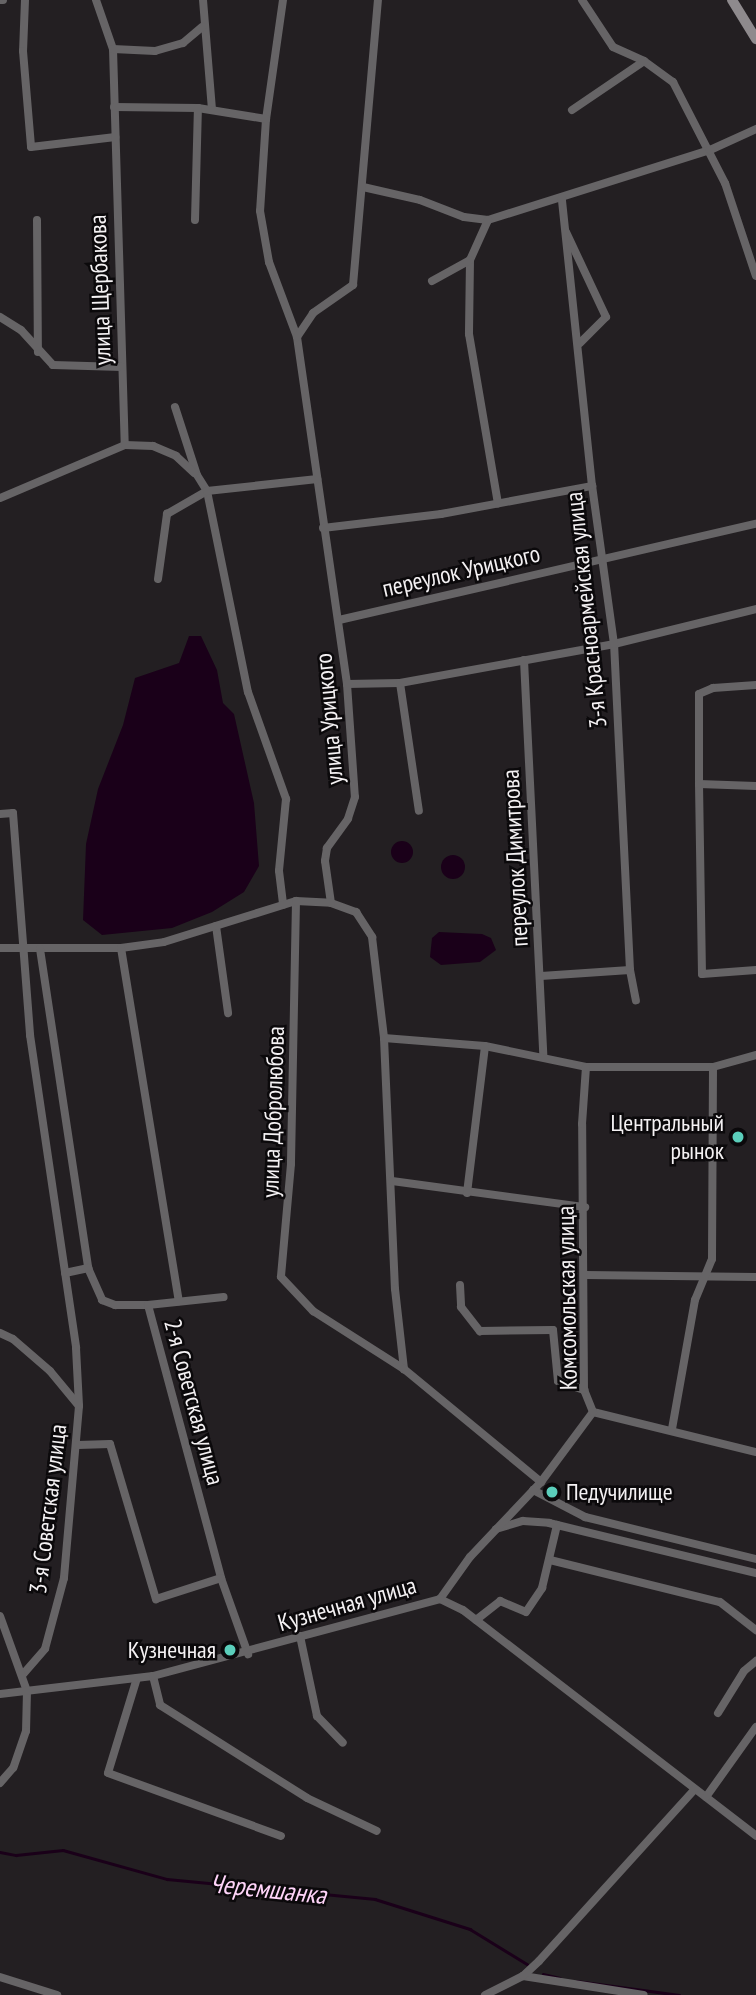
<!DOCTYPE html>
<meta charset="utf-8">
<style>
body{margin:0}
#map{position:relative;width:756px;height:1995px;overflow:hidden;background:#231f22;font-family:"PT Sans Narrow",sans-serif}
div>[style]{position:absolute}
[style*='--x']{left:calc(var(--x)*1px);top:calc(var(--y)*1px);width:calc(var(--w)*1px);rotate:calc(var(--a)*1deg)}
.water>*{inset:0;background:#1a0019}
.round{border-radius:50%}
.stream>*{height:2.5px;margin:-1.25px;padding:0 1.25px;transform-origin:1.25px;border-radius:1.25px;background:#1a0019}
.street>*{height:8px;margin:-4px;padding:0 4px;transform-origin:4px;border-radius:4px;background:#666466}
.secondary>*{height:10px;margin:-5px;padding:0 5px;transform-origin:5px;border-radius:5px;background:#8e8a8d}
.dots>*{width:19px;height:19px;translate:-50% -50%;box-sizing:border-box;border:4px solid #0b090b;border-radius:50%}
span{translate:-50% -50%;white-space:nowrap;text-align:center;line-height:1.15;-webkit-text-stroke:5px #0b090b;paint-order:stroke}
.street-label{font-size:24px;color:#f4f1f3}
.poi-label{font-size:24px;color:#f4f1f3}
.right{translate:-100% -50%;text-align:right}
.left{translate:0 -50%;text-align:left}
.water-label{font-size:26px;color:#ffd4f9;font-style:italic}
</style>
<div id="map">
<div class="water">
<div style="clip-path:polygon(189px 636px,201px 636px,217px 670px,223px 703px,234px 714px,254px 803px,259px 866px,244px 892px,212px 912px,172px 928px,102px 935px,83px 920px,86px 844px,98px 789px,123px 725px,135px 678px,179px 663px)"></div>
<div class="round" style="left:391px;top:841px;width:22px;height:22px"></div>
<div class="round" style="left:441px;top:855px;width:24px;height:24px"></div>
<div style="clip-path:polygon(439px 932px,482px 934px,491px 938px,496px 950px,480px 962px,441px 965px,430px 957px,432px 938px)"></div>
</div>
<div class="stream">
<div style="--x:0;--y:1852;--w:16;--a:11"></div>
<div style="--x:16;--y:1855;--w:47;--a:-6.1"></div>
<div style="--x:63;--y:1850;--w:108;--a:15.6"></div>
<div style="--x:167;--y:1879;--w:209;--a:5.5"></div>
<div style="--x:375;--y:1899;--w:100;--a:17.5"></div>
<div style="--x:470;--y:1929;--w:67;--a:31.6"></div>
<div style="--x:543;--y:1974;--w:17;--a:13"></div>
<div style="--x:577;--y:1981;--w:103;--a:7.8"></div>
</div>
<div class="street">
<div style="--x:0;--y:0;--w:3;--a:0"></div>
<div style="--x:25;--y:0;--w:51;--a:92.2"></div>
<div style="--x:23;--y:51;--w:96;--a:85.2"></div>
<div style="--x:31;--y:147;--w:85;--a:-6.8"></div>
<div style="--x:96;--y:0;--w:52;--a:70.9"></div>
<div style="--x:113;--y:49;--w:396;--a:88.3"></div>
<div style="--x:203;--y:0;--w:110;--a:85.3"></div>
<div style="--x:283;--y:0;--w:120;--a:98.1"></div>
<div style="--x:266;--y:119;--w:92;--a:93.7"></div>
<div style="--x:260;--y:211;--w:52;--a:80"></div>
<div style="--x:269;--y:262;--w:80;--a:69.5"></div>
<div style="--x:297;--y:337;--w:351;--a:81.8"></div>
<div style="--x:347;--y:684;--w:113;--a:86"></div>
<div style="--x:355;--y:797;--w:23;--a:108"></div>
<div style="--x:348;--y:819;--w:36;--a:126"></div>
<div style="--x:327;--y:848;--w:13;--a:99"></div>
<div style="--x:325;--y:861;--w:42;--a:81.9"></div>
<div style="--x:331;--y:903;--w:27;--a:20"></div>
<div style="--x:356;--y:912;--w:30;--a:57"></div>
<div style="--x:372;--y:937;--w:102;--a:83.2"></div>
<div style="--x:384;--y:1038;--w:251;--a:87.5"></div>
<div style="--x:395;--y:1289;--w:81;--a:83.6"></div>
<div style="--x:582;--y:0;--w:56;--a:56.6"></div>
<div style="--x:613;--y:47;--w:34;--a:24"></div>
<div style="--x:644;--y:61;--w:36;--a:36"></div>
<div style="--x:673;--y:82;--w:114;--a:62.8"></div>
<div style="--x:725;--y:183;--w:98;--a:71.6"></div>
<div style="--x:113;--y:49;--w:42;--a:2.7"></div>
<div style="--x:155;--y:51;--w:29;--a:-16"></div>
<div style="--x:183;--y:43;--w:25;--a:-40"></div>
<div style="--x:114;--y:107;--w:84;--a:0.7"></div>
<div style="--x:198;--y:108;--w:69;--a:9.2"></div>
<div style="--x:572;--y:110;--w:87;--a:-34.2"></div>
<div style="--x:363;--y:187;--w:58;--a:12.8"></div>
<div style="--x:420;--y:200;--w:47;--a:21.1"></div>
<div style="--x:464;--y:217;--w:24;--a:7"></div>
<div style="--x:488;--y:220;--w:233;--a:-17.5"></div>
<div style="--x:710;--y:150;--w:51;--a:-24.5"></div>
<div style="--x:37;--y:220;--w:132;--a:89.6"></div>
<div style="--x:195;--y:220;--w:112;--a:-88.5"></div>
<div style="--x:488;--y:220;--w:44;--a:114.2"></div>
<div style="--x:470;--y:260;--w:74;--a:90.8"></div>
<div style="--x:469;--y:334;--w:172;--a:80.3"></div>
<div style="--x:566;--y:232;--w:94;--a:64.8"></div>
<div style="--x:606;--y:317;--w:37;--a:135"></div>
<div style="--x:432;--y:281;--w:43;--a:-28.9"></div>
<div style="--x:0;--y:317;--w:25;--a:32"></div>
<div style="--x:21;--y:330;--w:47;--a:47.6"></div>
<div style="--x:53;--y:365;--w:69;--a:1.7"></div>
<div style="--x:297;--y:337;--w:29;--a:-56"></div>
<div style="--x:313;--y:313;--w:49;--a:-35"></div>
<div style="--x:353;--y:285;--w:286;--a:-85"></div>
<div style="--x:175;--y:407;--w:71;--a:72.1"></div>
<div style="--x:197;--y:475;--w:19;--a:58"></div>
<div style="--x:207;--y:491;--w:205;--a:78.5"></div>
<div style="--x:248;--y:692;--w:114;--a:70.4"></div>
<div style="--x:286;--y:799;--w:72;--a:95.6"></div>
<div style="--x:279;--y:871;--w:34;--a:83"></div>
<div style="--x:0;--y:498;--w:136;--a:-23"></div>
<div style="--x:125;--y:445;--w:28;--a:2"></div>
<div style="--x:153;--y:446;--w:25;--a:23"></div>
<div style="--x:176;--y:456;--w:25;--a:43"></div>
<div style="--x:323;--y:528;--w:119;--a:-6.8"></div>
<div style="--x:441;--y:514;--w:154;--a:-10.5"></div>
<div style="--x:158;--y:579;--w:66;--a:-82.1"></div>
<div style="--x:167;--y:514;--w:46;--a:-29.9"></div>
<div style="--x:207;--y:491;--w:111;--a:-6.2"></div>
<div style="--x:339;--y:620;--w:428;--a:-13"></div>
<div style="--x:524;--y:660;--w:395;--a:87.2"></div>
<div style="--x:400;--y:683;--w:129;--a:81.6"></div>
<div style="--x:347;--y:684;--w:53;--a:-1.1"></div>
<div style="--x:400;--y:683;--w:218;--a:-10.3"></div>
<div style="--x:614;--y:644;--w:146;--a:-13.8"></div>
<div style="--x:756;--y:685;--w:43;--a:176"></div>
<div style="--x:713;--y:688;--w:15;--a:157"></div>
<div style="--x:699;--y:694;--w:90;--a:90"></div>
<div style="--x:699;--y:784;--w:190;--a:89.1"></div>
<div style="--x:702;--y:974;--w:54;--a:-4.2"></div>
<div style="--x:699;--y:784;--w:57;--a:2"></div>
<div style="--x:0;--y:814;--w:13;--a:-4"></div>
<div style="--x:13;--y:813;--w:223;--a:85.6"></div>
<div style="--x:30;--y:1035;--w:316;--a:81.6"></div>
<div style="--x:76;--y:1348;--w:58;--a:87"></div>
<div style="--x:79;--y:1406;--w:173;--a:95"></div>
<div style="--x:64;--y:1578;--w:73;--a:105"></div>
<div style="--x:45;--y:1649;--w:33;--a:131"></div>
<div style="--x:296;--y:901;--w:263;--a:91.1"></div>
<div style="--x:291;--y:1164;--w:113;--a:95.1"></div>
<div style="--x:281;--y:1277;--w:47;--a:46.7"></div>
<div style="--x:313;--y:1311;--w:108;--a:32.5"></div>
<div style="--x:404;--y:1369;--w:178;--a:39.5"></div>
<div style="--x:216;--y:926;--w:88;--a:82.1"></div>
<div style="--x:0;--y:948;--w:121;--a:0"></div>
<div style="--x:121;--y:948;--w:43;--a:-7.9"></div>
<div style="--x:164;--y:942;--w:138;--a:-17.3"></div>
<div style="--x:296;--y:901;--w:35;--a:3"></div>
<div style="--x:121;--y:948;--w:358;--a:80.7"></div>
<div style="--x:40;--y:949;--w:323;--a:81.4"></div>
<div style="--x:88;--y:1268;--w:35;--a:66"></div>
<div style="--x:102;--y:1300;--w:14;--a:21"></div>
<div style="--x:115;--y:1305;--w:33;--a:0"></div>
<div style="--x:148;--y:1305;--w:283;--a:75"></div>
<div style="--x:221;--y:1578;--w:81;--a:70.4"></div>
<div style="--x:630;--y:970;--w:31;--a:79"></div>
<div style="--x:541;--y:976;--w:89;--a:-3.9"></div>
<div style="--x:630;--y:970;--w:326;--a:-92.8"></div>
<div style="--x:614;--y:644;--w:160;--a:-97.9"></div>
<div style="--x:592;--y:486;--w:289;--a:-96"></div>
<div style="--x:384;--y:1038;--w:101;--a:4.5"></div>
<div style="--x:485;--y:1046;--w:103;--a:11.7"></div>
<div style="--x:586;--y:1067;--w:127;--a:0"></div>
<div style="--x:713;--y:1067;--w:45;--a:-15.6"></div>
<div style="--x:392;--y:1181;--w:195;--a:7.7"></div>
<div style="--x:467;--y:1193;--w:148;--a:-83"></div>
<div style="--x:65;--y:1273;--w:24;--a:-12"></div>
<div style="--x:585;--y:1275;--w:171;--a:0.7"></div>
<div style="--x:460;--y:1285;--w:22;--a:87"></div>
<div style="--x:461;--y:1307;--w:31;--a:52"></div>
<div style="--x:480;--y:1331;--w:73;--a:-0.8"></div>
<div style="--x:553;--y:1330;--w:51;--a:84.4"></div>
<div style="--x:558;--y:1381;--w:28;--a:19"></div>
<div style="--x:148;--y:1305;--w:76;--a:-6"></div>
<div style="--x:0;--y:1333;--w:14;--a:25"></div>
<div style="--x:13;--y:1339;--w:49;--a:40.9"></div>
<div style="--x:50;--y:1371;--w:45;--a:50.4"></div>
<div style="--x:593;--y:1412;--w:168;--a:13.8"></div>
<div style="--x:672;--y:1429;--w:131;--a:-79.9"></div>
<div style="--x:695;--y:1300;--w:44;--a:-67.5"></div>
<div style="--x:712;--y:1259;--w:192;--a:-89.7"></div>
<div style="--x:78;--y:1445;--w:32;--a:-2"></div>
<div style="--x:110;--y:1444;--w:162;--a:73.5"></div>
<div style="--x:156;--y:1599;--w:68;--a:-17.9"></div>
<div style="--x:533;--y:1490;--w:59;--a:27.4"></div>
<div style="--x:585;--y:1517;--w:176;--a:13.8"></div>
<div style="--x:496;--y:1529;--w:28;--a:-17"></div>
<div style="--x:523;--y:1521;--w:26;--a:4"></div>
<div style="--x:549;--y:1523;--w:213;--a:13.6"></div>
<div style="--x:550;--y:1560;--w:175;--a:13.9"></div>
<div style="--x:720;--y:1602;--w:46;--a:37.9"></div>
<div style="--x:440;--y:1599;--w:52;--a:-54.5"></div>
<div style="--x:470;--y:1557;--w:103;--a:-46.6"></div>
<div style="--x:541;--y:1482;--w:87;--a:-53.4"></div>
<div style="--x:593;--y:1412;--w:24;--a:-112"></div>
<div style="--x:584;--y:1390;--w:266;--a:-90.4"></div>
<div style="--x:582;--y:1124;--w:57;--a:-86"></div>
<div style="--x:0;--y:1616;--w:80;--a:70.2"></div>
<div style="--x:27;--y:1691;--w:40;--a:91.4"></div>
<div style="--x:26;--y:1731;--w:39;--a:109"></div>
<div style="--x:13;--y:1768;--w:20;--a:131"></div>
<div style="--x:476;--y:1620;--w:31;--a:-38"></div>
<div style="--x:500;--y:1601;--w:28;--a:23"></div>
<div style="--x:526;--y:1612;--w:29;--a:-56"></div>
<div style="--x:542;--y:1588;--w:65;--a:-76.6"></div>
<div style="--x:300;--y:1636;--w:82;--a:78"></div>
<div style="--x:317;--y:1716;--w:37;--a:46"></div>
<div style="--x:153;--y:1676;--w:30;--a:76"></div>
<div style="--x:160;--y:1705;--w:174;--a:32.3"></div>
<div style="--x:307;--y:1798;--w:77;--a:25.2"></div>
<div style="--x:137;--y:1678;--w:99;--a:107"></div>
<div style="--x:108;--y:1773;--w:184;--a:20"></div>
<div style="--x:0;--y:1694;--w:154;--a:-6.7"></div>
<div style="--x:153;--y:1676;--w:297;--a:-15"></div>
<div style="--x:440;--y:1599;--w:25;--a:26"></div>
<div style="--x:463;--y:1610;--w:370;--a:37.6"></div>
<div style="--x:718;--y:1713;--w:49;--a:-58.2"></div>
<div style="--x:744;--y:1671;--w:16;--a:-40"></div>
<div style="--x:706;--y:1797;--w:86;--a:-54.5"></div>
<div style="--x:523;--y:1976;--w:122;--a:8.9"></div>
<div style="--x:0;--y:1977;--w:60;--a:17.5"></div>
<div style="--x:485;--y:1995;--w:42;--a:-26.6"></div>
<div style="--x:523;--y:1976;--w:22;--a:-43"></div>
<div style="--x:539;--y:1961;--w:232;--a:-47.8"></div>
</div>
<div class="secondary">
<div style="--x:732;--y:0;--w:46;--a:58.4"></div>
</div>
<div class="dots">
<div style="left:738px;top:1137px;background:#5bcebb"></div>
<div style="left:552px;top:1492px;background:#5bcebb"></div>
<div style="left:230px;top:1650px;background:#5bcebb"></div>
</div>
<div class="street-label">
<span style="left:100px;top:290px;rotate:-92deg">улица Щербакова</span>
<span style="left:461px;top:571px;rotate:-13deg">переулок Урицкого</span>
<span style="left:586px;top:610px;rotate:-96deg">3-я Красноармейская улица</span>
<span style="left:329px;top:719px;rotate:-95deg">улица Урицкого</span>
<span style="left:515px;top:858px;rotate:-93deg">переулок Димитрова</span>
<span style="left:273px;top:1112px;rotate:-88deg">улица Добролюбова</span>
<span style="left:567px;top:1298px;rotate:-91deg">Комсомольская улица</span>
<span style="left:194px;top:1402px;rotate:75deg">2-я Советская улица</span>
<span style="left:48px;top:1509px;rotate:-83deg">3-я Советская улица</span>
<span style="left:347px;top:1604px;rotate:-16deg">Кузнечная улица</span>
</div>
<div class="poi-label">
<span class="right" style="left:724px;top:1137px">Центральный<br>рынок</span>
<span class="left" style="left:566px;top:1492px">Педучилище</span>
<span class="right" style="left:216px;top:1650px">Кузнечная</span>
</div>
<div class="water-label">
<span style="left:268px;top:1889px;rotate:6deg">Черемшанка</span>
</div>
</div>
